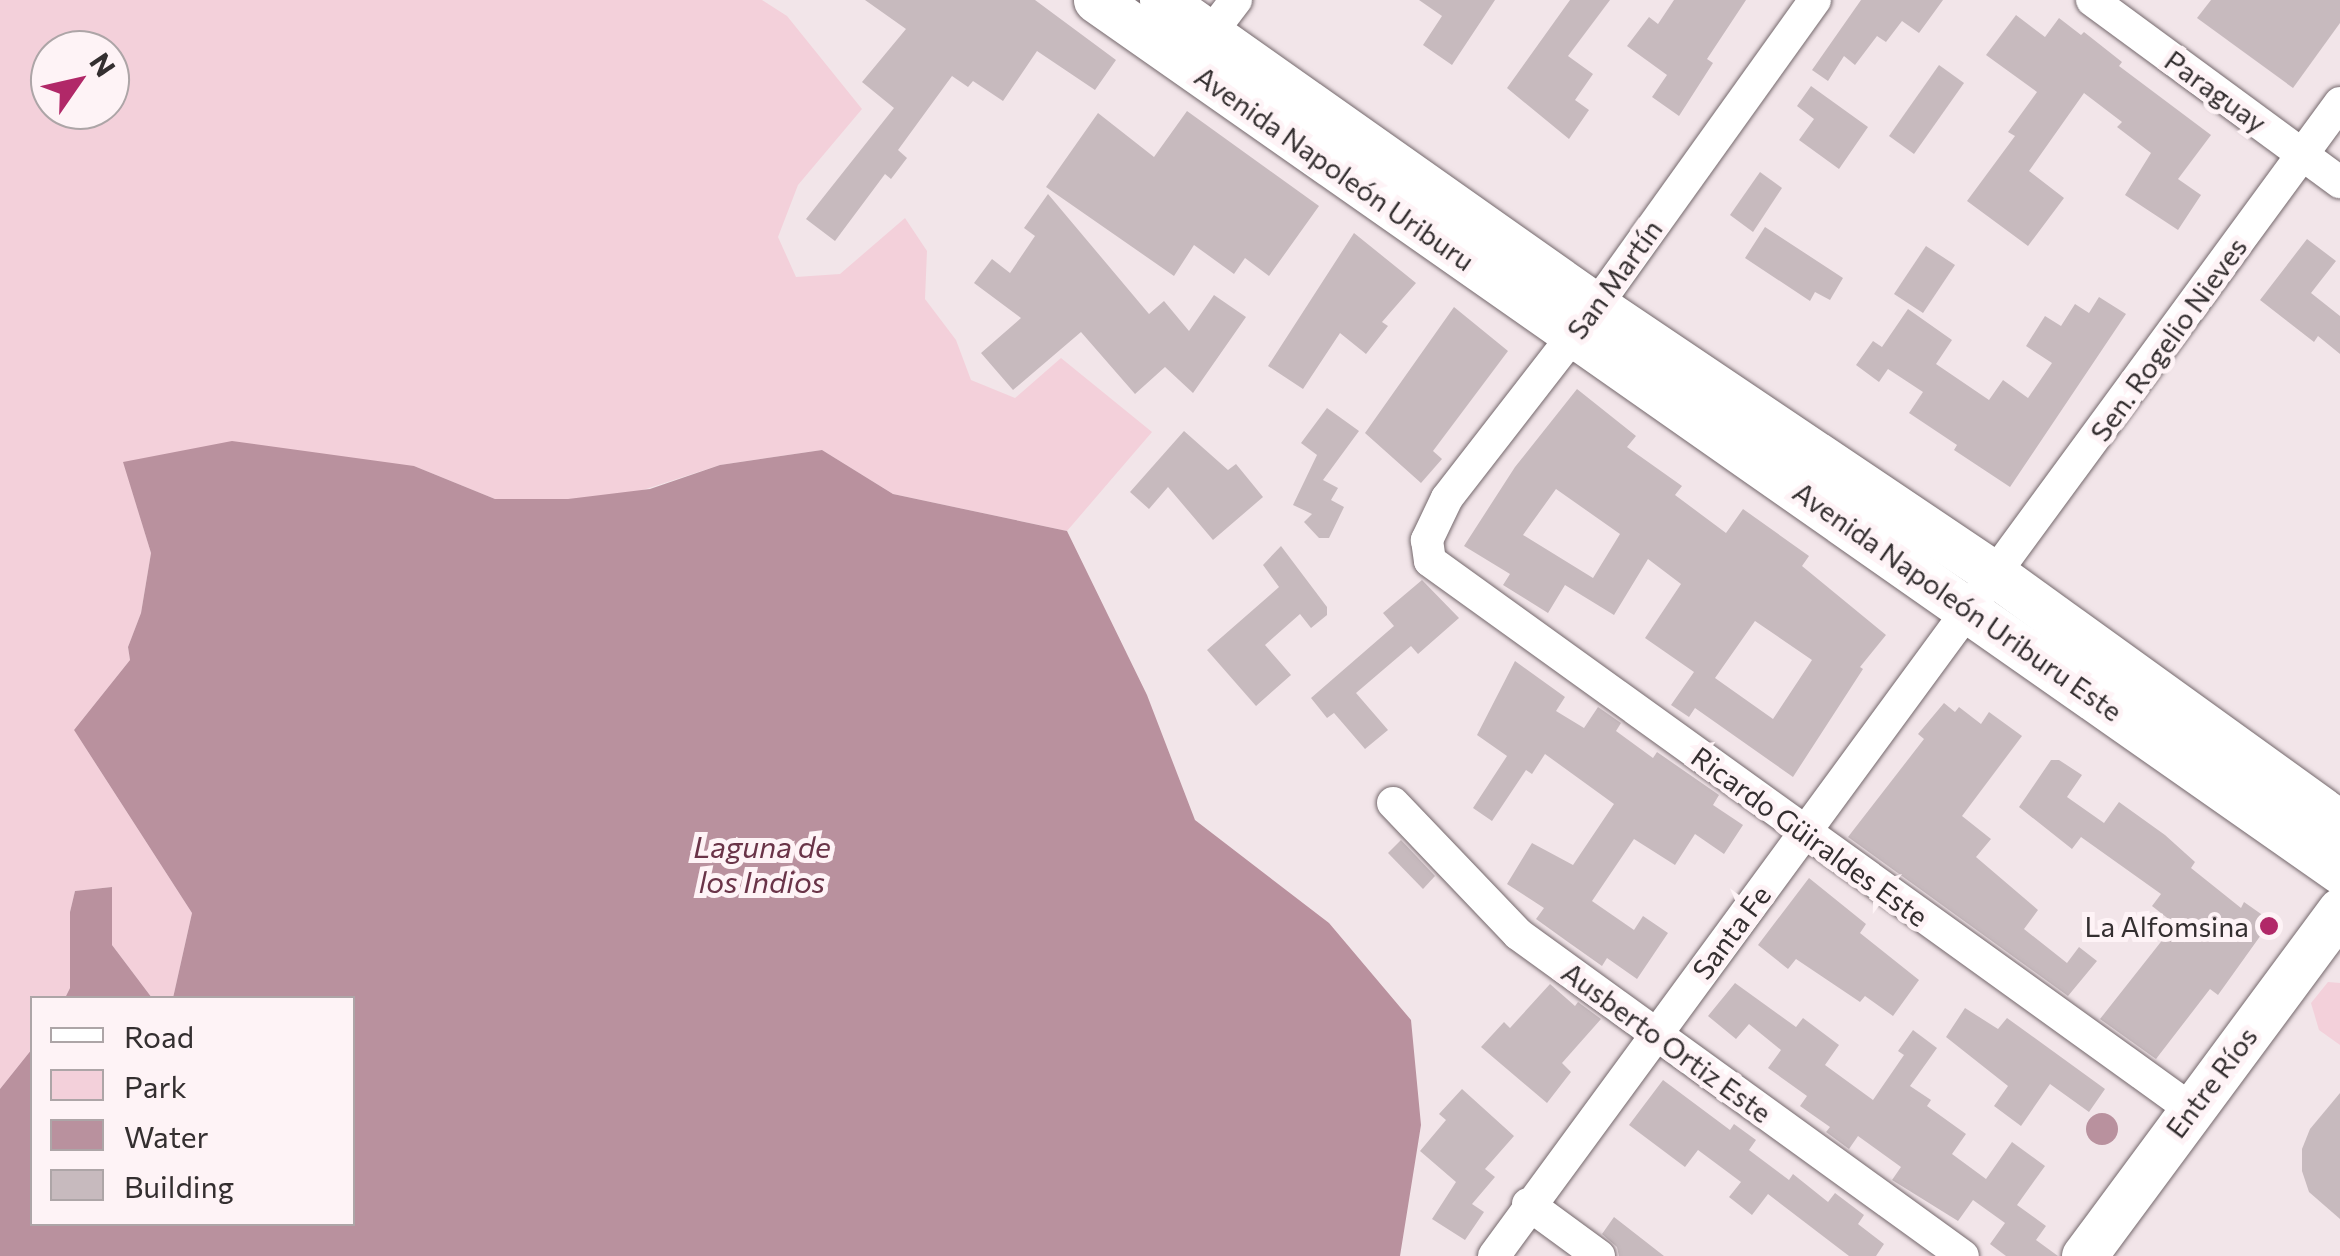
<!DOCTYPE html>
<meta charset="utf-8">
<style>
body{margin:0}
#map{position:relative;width:2340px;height:1256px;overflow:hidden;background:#f2e5e9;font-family:Commissioner,sans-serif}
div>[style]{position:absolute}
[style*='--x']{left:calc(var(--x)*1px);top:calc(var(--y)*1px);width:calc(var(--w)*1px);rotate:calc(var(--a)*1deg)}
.green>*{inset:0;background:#f3d0da}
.water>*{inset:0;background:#b9919e}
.round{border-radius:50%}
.building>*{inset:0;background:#c7babe}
.roads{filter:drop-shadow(0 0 2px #74686c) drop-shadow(0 0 2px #74686c)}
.street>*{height:32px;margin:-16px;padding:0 16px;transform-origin:16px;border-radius:16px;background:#fff}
.secondary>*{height:45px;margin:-22.5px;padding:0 22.5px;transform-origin:22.5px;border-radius:22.5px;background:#fff}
.dots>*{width:28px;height:28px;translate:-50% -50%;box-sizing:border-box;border:5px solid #fef3f6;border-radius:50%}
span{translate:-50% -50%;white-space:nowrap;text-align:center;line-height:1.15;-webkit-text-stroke:10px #fef3f6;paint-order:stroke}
.street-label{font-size:28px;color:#342f30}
.poi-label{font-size:28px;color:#342f30}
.right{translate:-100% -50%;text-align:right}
.water-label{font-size:30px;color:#6a3448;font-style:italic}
.legend{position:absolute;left:30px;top:996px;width:325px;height:230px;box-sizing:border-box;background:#fef3f6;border:2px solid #ada5a7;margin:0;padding:12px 18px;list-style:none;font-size:30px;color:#342f30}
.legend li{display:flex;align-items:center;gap:20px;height:50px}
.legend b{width:50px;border:2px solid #ada5a7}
.north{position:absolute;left:30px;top:30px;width:100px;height:100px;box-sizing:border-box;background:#fef3f6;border:2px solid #ada5a7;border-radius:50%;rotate:56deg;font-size:28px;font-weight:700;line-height:40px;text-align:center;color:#342f30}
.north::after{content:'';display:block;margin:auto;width:35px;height:45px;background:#b12868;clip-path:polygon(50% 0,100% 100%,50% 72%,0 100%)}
</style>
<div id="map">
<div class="green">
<div style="clip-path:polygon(evenodd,0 0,762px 0,787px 16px,862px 109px,798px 185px,778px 237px,796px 277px,840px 274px,905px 218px,927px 251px,925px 299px,956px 340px,971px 380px,1015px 398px,1061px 358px,1152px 432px,1067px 531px,893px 494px,822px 450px,720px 465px,566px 515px,495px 499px,414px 466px,124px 463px,151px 553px,141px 613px,128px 647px,130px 660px,74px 730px,192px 913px,173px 998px,152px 998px,112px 945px,112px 887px,75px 891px,70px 912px,70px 988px,65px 998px,32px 998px,32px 1049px,0 1089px,0 0,50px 50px,110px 50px,110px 110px,50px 110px,50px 50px)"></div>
<div style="clip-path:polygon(2328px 982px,2340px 983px,2340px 1045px,2319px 1030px,2311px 1003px)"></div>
</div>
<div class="water">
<div style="clip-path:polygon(232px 441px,414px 466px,495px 499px,568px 499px,650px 489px,720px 465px,822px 450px,893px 494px,1067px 531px,1147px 695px,1195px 820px,1329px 923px,1411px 1020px,1421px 1125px,1400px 1256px,0 1256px,0 1089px,32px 1049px,32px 1224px,352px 1224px,352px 998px,173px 998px,192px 913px,74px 730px,130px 660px,128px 647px,141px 613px,151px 553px,123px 462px)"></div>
<div style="clip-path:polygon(112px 887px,112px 945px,152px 998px,65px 998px,70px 988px,70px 912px,75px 891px)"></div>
<div class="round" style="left:2086px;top:1113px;width:32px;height:32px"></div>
</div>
<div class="building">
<div style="clip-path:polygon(865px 0,1035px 0,1116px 60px,1095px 90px,1037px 51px,1003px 101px,973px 81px,968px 87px,952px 76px,898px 150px,907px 158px,891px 179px,885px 174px,835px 241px,806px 219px,894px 108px,862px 82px,906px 29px)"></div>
<div style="clip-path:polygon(1419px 0,1495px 0,1452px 65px,1423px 45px,1442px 16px)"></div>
<div style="clip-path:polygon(1570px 0,1610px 0,1568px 56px,1593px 74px,1575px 100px,1589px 110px,1569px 139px,1507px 88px)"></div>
<div style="clip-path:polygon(1674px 0,1746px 0,1707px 59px,1713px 63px,1679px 116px,1652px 97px,1667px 75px,1627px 46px,1649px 17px,1658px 24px)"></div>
<div style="clip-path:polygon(1861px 0,1943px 0,1919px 33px,1902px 21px,1886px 42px,1877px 36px,1855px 65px,1844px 56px,1828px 81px,1812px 70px)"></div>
<div style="clip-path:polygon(2211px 0,2340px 0,2340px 23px,2293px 88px,2197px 18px)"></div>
<div style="clip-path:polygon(2016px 15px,2045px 37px,2059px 18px,2081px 35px,2084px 32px,2122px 62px,2119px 66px,2211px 135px,2178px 179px,2201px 195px,2178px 230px,2125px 195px,2151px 153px,2117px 127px,2122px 122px,2084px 93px,2029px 171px,2064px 198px,2028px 246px,1967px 201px,2015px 136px,2008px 132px,2037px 92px,1986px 55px)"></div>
<div style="clip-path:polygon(1939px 65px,1964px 83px,1914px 154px,1889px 136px)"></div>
<div style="clip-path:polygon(1811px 86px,1868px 127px,1839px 169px,1799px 140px,1814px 119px,1797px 106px)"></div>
<div style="clip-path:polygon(1187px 111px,1319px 206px,1269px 276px,1245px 258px,1234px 274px,1194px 245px,1174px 276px,1046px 187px,1098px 113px,1154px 157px)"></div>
<div style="clip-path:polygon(1760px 172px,1782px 188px,1753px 232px,1730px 215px)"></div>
<div style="clip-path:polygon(1048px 194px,1149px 314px,1164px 301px,1189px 331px,1214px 295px,1246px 317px,1193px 393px,1165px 367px,1135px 394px,1081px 332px,1013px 390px,981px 353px,1021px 318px,974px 283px,992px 259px,1010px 273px,1035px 236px,1024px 228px)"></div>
<div style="clip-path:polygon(1765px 227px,1843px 278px,1830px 300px,1815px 292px,1810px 301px,1745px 258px)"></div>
<div style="clip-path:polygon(1354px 233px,1416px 283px,1382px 322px,1388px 326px,1366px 354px,1340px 333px,1303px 389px,1268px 366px)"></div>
<div style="clip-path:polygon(2307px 239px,2336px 261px,2311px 293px,2340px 316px,2340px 354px,2318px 336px,2314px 342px,2260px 300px)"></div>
<div style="clip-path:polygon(1926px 246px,1955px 265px,1923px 313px,1894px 294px)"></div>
<div style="clip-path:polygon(2099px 297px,2126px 314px,2010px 487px,1954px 450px,1957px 445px,1909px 413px,1923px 392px,1888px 369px,1879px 382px,1856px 365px,1873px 341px,1882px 347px,1908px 309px,1952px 340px,1936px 364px,1989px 400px,2003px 380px,2028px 398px,2052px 363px,2026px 346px,2045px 316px,2061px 326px,2075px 304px,2089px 313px)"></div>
<div style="clip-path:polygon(1454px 307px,1508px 351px,1433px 451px,1442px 459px,1421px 483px,1365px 433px)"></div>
<div style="clip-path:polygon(evenodd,1577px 389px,1636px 436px,1627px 447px,1682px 486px,1675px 495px,1726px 533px,1743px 509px,1809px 556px,1802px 566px,1886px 635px,1860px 667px,1863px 669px,1793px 777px,1695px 708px,1689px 717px,1671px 705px,1694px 672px,1645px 638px,1681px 584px,1648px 559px,1614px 615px,1565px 585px,1548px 613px,1503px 585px,1510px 574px,1464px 546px,1515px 467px,1577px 389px,1556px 489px,1620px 534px,1593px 578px,1523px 535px,1556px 489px,1577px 389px,1755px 621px,1812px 660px,1773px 719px,1715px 678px,1755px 621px)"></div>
<div style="clip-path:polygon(1327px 408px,1359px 431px,1323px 480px,1338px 488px,1331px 500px,1344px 507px,1329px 538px,1319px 538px,1304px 522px,1312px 514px,1293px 505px,1317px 455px,1301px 443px)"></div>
<div style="clip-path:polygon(1184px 431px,1228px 470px,1236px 464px,1263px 497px,1213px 540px,1168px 487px,1149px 509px,1130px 492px)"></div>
<div style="clip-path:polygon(1281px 546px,1327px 607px,1327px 615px,1311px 628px,1300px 614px,1265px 645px,1291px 675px,1256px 706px,1207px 650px,1279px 587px,1263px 565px)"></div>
<div style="clip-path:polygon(1422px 580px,1459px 618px,1418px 654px,1411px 646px,1356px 693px,1388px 730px,1365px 749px,1334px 713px,1327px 718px,1311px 698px,1394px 626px,1383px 613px)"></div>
<div style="clip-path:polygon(1515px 661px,1565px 697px,1556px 711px,1584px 728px,1598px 707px,1621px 723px,1616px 731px,1653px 758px,1657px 752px,1719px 795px,1713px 805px,1743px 825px,1724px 854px,1695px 834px,1675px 865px,1634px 839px,1592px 901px,1634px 930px,1643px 916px,1668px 933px,1637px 979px,1607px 958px,1602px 966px,1568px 942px,1536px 919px,1544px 908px,1507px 884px,1532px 843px,1573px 865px,1614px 804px,1545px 754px,1532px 774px,1526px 770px,1492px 821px,1473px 808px,1507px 756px,1477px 735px)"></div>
<div style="clip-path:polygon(1944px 703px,1955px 712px,1959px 707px,1981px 724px,1989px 712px,2022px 736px,1962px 816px,1991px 839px,1976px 857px,2038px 910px,2024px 929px,2067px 963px,2079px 947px,2097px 961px,2068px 996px,1848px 837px,1924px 739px,1918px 734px)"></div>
<div style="clip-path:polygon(2051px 760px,2059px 760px,2082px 775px,2067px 797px,2104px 823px,2119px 802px,2165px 835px,2195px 862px,2191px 868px,2241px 908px,2244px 902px,2271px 921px,2218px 995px,2210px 989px,2156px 1059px,2100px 1019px,2175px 924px,2152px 906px,2161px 894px,2081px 837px,2072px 849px,2019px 807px)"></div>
<div style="clip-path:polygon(1401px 840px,1435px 876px,1423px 889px,1388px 853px)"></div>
<div style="clip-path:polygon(1809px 878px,1866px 924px,1860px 933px,1919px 980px,1893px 1016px,1865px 996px,1860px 1002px,1796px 959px,1788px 969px,1758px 945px)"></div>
<div style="clip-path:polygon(1735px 983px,1796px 1027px,1803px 1018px,1839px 1045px,1825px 1065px,1873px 1100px,1904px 1055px,1898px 1051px,1913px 1030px,1937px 1048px,1910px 1086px,1931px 1100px,1927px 1106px,1966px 1134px,1952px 1154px,1986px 1179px,2012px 1142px,2045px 1166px,2017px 1205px,2046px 1226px,2036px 1240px,2058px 1256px,2006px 1256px,1990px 1244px,2005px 1223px,1973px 1200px,1958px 1221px,1892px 1180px,1901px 1167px,1858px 1136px,1849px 1149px,1826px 1132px,1830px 1127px,1800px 1106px,1807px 1096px,1768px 1068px,1781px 1050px,1749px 1024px,1736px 1039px,1708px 1016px)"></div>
<div style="clip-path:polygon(1550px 984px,1575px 1006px,1578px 1002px,1601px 1019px,1562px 1063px,1571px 1072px,1547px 1103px,1481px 1047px,1504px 1022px,1510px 1028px)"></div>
<div style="clip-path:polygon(1965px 1008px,1998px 1029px,2007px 1018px,2105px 1089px,2089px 1112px,2050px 1084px,2021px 1126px,1994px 1106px,2008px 1086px,1946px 1037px)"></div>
<div style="clip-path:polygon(1663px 1080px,1730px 1130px,1734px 1124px,1756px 1140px,1749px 1150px,1789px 1180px,1793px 1174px,1828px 1202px,1835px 1193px,1864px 1215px,1858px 1224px,1884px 1244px,1876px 1256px,1849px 1256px,1768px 1194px,1752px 1215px,1729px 1197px,1741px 1182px,1698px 1150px,1685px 1167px,1629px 1125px)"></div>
<div style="clip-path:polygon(1462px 1089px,1514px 1136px,1485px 1169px,1495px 1177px,1472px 1204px,1484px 1212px,1465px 1240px,1432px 1219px,1456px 1182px,1420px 1151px,1446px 1120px,1439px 1114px)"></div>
<div style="clip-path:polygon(2340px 1093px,2340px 1219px,2309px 1192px,2302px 1171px,2302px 1149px,2310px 1129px)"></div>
<div style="clip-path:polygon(1614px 1217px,1664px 1256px,1619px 1256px,1617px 1247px,1602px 1234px)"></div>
</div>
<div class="roads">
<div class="street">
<div style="--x:1815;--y:0;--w:376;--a:125.6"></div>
<div style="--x:1596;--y:306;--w:243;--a:127.8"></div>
<div style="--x:1447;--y:498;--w:47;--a:115.5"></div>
<div style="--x:1427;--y:540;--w:21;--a:82"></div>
<div style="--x:1430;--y:561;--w:938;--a:35.76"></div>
<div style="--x:2092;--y:0;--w:308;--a:36.3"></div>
<div style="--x:1210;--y:34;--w:43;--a:-52.6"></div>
<div style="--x:1393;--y:803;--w:181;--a:46.3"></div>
<div style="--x:1518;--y:934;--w:549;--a:35.89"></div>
<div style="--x:1528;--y:1204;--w:88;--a:36.2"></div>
<div style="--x:1494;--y:1256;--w:1430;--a:-53.73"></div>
</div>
<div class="secondary">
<div style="--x:1096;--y:0;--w:1519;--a:35"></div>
<div style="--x:1162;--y:0;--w:531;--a:35.19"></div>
<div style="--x:1596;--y:306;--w:482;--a:33.9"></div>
<div style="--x:1996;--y:575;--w:424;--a:35.8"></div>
<div style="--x:2084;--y:1256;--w:430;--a:-53.5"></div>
</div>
</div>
<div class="dots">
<div style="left:2269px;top:926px;background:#b12868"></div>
</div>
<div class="street-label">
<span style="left:2216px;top:91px;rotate:36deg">Paraguay</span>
<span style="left:1335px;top:168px;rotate:35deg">Avenida Napoleón Uriburu</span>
<span style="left:1614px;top:279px;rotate:-54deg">San Martín</span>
<span style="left:2168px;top:339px;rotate:-54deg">Sen. Rogelio Nieves</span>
<span style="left:1958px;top:601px;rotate:35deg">Avenida Napoleón Uriburu Este</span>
<span style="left:1810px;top:836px;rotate:36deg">Ricardo Güiraldes Este</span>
<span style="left:1731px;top:932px;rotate:-53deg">Santa Fe</span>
<span style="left:1667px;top:1042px;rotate:36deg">Ausberto Ortiz Este</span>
<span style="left:2211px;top:1082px;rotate:-53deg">Entre Ríos</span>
</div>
<div class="poi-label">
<span class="right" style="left:2249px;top:926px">La Alfomsina</span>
</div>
<div class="water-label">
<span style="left:762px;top:863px">Laguna de<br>los Indios</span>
</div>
<ul class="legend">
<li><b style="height:12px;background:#fff"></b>Road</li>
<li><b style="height:28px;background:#f3d0da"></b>Park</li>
<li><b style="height:28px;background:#b9919e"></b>Water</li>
<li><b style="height:28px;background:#c7babe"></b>Building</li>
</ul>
<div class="north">N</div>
</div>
